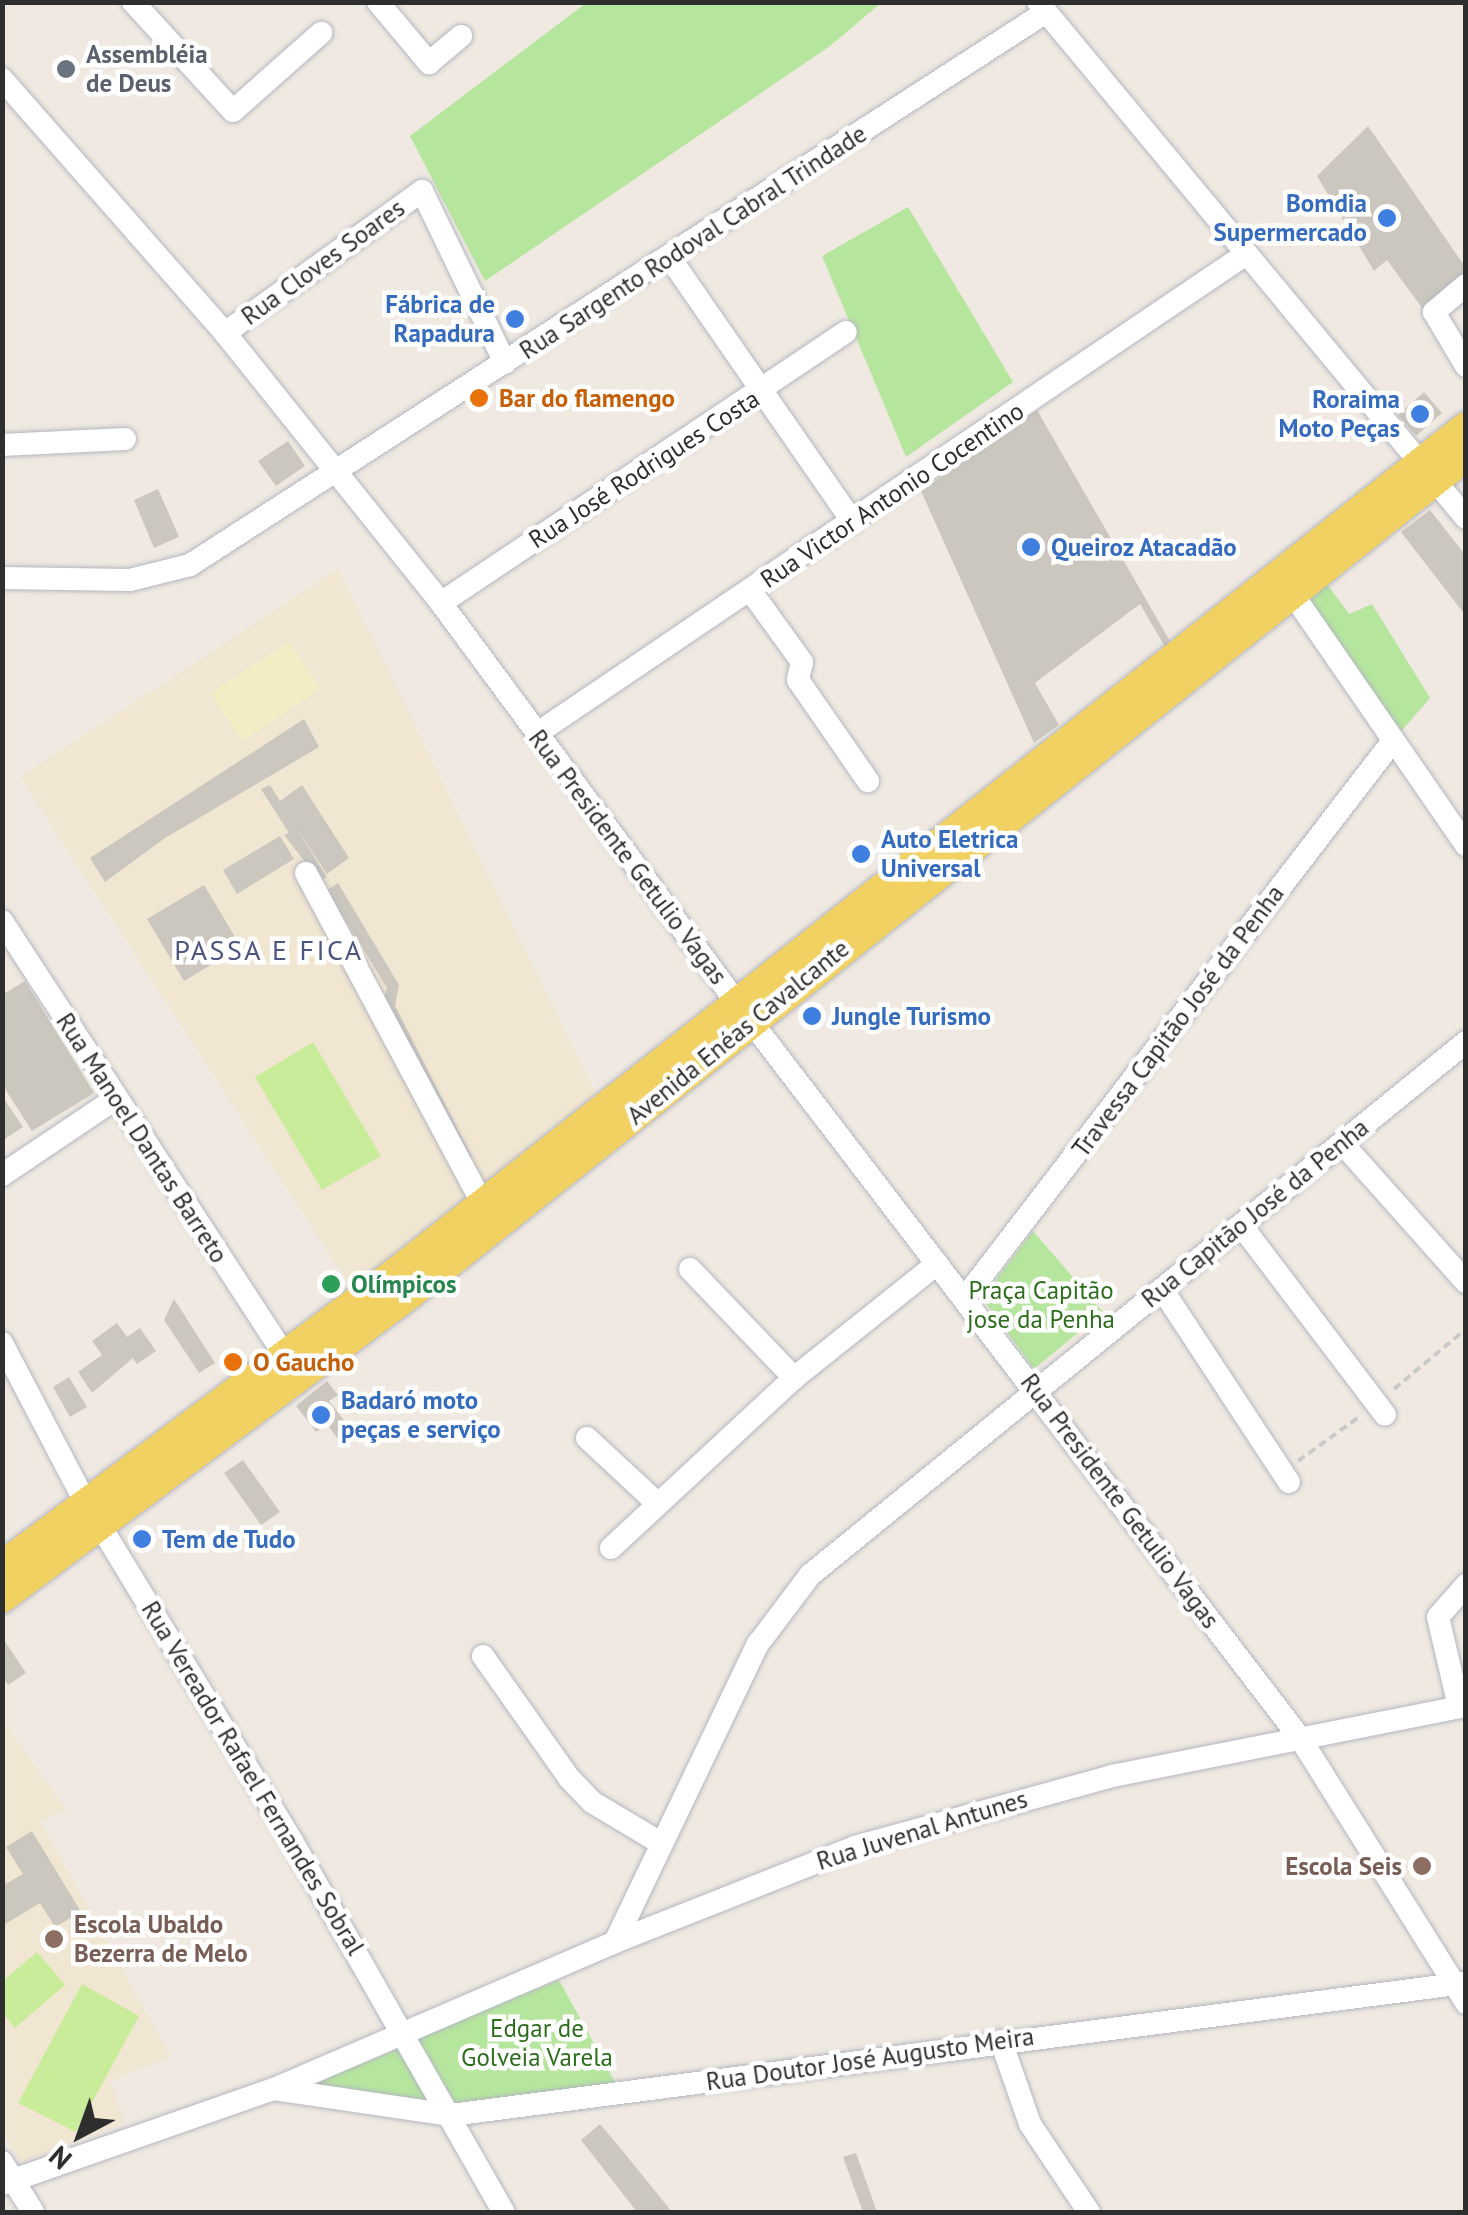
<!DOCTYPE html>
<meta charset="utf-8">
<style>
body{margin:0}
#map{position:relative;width:1468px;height:2215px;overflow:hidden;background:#efe9e1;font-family:"PT Sans",sans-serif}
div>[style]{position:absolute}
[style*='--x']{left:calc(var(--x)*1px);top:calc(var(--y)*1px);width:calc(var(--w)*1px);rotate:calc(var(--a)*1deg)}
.education>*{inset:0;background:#f0e6d1}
.green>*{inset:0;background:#b6e59e}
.sand>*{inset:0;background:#f3ecc5}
.pitch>*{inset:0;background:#c9ec9a}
.building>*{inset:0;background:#cbc7bf}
.path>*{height:4px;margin-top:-2px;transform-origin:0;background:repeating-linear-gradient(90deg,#c9c9c9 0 8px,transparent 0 13px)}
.roads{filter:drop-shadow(0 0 2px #b4b7c1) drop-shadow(0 0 2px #b4b7c1)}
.minor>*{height:22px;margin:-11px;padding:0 11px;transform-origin:11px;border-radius:11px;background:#fff}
.major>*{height:28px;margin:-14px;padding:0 14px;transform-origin:14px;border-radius:14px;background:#f2d163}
.dots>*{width:28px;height:28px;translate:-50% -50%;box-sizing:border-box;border:5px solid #fff;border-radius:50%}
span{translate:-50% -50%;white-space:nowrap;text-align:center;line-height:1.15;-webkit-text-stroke:9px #fff;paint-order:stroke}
.worship-label{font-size:25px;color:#5b616d;font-weight:700}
.left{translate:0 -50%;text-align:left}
.shop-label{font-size:25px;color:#366cbe;font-weight:700}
.right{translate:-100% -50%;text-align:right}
.street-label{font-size:25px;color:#2e2e2e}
.food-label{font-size:25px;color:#c56008;font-weight:700}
.leisure-label{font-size:25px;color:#27864d;font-weight:700}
.park-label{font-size:25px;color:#2c6e1b}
.education-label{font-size:25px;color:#785e54;font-weight:700}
.neighbourhood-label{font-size:28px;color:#4d5680;letter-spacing:2.5px}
.frame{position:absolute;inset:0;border:5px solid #2e2e2e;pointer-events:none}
.north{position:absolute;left:30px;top:2085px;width:100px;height:100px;-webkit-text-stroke:8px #fff;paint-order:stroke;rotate:221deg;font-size:28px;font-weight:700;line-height:40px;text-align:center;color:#2e2e2e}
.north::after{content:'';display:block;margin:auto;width:35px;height:45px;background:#2e2e2e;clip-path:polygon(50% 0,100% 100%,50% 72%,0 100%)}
</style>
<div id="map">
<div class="education">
<div style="clip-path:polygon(338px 569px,597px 1096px,354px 1292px,20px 777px)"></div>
<div style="clip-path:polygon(2px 1720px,67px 1810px,40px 1821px,171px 2057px,110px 2081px,125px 2122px,21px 2162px,2px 2132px)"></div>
</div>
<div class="green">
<div style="clip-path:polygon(586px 3px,881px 3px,830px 46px,485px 281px,410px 136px)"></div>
<div style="clip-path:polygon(908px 207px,1013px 382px,906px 457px,822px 256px)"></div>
<div style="clip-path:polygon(1327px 584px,1349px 614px,1372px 604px,1430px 698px,1397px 736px,1305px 602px)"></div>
<div style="clip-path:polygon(1033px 1231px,1103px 1312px,1034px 1369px,982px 1298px)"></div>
<div style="clip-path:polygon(559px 1980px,616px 2084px,456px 2105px,417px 2037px)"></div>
<div style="clip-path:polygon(398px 2049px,429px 2101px,313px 2084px)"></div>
</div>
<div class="sand">
<div style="clip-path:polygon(289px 642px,320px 689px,242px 741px,210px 693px)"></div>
</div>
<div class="pitch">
<div style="clip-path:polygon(313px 1042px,381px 1156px,322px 1190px,255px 1077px)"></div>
<div style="clip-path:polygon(37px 1952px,65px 1985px,15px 2028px,3px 2013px,3px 1981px)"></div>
<div style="clip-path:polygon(82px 1984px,139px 2016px,76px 2132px,18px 2103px)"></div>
</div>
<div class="building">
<div style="clip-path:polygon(1368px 126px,1466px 268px,1466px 281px,1425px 312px,1387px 260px,1374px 271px,1317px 176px)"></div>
<div style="clip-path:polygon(1424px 392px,1442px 413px,1416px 436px,1398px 415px)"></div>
<div style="clip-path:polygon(1037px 410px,1171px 643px,1165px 647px,1140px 604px,1035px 683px,1059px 725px,1034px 743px,921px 491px)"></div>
<div style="clip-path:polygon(288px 441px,305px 466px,276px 486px,258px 461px)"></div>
<div style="clip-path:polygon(158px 489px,179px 537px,154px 548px,134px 500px)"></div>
<div style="clip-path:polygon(1430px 510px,1466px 556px,1466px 616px,1401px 532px)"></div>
<div style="clip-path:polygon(304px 719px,319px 747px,165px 838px,105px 882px,90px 858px)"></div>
<div style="clip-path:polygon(270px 785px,280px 801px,302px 785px,349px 858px,327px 874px,295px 826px,327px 877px,320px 881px,284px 835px,289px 833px,261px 789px)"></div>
<div style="clip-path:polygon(280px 836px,294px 859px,237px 894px,223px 870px)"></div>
<div style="clip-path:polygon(338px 883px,399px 985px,395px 1006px,472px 1157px,462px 1161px,382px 1005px,387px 988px,327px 890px)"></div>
<div style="clip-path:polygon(204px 885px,241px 947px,184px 981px,147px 919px)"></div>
<div style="clip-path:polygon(25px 981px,94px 1093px,32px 1131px,2px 1084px,2px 995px)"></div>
<div style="clip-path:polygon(2px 1096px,23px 1127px,2px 1141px)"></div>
<div style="clip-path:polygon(174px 1299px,215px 1363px,199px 1373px,164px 1320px)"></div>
<div style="clip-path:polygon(117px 1323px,127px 1337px,140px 1328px,156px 1351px,137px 1364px,133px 1358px,92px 1393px,78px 1372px,102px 1355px,92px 1341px)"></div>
<div style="clip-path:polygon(69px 1377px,87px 1407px,70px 1417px,53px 1387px)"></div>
<div style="clip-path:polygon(327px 1381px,338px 1395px,329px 1401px,350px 1428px,337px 1438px,327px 1424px,316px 1432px,296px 1406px)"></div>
<div style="clip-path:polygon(243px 1460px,280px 1512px,261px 1525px,224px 1473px)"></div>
<div style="clip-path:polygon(2px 1637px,26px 1673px,8px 1685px,2px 1676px)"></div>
<div style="clip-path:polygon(32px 1831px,81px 1912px,55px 1927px,40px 1903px,2px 1926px,2px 1886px,23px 1874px,6px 1847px)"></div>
<div style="clip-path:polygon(600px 2124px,622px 2150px,672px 2212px,637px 2212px,581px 2140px)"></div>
<div style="clip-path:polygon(856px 2153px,877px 2212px,863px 2212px,843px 2157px)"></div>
</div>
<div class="path">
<div style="--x:1394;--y:1389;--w:94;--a:-39.8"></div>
<div style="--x:1298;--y:1461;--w:75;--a:-35.8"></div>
</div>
<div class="roads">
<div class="minor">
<div style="--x:133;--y:2;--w:148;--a:47.5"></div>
<div style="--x:233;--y:111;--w:118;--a:-41.6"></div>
<div style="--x:378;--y:2;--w:80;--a:50.1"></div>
<div style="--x:429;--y:63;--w:42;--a:-40.2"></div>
<div style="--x:1038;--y:2;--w:670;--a:50.33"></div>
<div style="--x:2;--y:79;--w:338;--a:48.7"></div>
<div style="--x:225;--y:333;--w:346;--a:51.3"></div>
<div style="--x:441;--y:603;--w:498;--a:53.5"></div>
<div style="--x:737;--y:1003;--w:926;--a:52.55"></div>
<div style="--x:1300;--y:1738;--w:313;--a:57.9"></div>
<div style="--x:670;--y:258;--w:321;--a:55.3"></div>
<div style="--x:1466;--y:285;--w:42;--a:139.8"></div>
<div style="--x:1434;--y:312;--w:63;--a:59.3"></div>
<div style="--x:225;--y:333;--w:243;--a:-35.8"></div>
<div style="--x:422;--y:191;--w:191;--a:64.2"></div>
<div style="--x:2;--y:445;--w:123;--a:-2.8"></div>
<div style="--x:2;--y:578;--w:128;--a:0.9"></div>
<div style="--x:130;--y:580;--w:62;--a:-14"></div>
<div style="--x:190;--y:565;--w:1019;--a:-32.86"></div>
<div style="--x:1283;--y:580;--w:322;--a:55.4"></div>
<div style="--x:750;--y:590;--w:89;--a:54.2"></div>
<div style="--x:802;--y:662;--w:18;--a:103"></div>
<div style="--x:798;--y:680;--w:123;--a:55.3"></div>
<div style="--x:441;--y:603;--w:487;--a:-33.8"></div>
<div style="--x:536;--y:734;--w:857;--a:-34.06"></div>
<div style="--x:306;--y:873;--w:374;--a:61.9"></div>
<div style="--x:2;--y:921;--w:517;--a:56.93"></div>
<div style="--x:1342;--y:1143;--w:186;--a:48.3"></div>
<div style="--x:2;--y:1175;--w:136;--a:-33.9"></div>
<div style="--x:1241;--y:1225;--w:238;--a:52.8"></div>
<div style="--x:690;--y:1269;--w:151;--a:46.3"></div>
<div style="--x:1162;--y:1289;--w:231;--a:56.7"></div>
<div style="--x:964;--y:1299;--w:702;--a:-52.46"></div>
<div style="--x:2;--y:1343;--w:170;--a:62.4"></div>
<div style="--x:81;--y:1494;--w:406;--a:58.7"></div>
<div style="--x:292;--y:1841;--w:427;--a:60.3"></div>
<div style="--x:587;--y:1438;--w:96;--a:42.9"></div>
<div style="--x:611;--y:1548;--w:250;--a:-42.9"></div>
<div style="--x:794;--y:1378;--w:183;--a:-38.6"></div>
<div style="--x:483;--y:1656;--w:149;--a:54.8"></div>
<div style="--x:569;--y:1778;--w:33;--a:46"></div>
<div style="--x:592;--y:1802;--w:78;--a:30.8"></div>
<div style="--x:1459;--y:1707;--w:92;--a:-103.1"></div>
<div style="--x:1438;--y:1617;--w:43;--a:-48.8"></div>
<div style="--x:615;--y:1942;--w:331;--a:-64.4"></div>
<div style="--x:758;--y:1644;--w:86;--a:-53"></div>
<div style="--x:810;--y:1575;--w:845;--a:-39.09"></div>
<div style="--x:1001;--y:2041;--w:88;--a:70.7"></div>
<div style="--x:1030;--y:2124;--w:106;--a:56.2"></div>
<div style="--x:274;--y:2089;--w:179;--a:8.4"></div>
<div style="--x:451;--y:2115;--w:1023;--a:-7.42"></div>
<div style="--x:2;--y:2162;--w:59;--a:58.2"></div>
<div style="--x:2;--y:2184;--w:288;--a:-19.3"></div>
<div style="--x:274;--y:2089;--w:371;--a:-23.3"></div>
<div style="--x:615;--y:1942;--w:258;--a:-21.6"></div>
<div style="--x:855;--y:1847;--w:267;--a:-15.4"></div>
<div style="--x:1112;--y:1776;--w:361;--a:-11.2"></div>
</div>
<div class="major">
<div style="--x:2;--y:1565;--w:489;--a:-36.7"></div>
<div style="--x:394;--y:1273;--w:1366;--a:-38.31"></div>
<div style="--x:2;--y:1599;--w:509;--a:-36.69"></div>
<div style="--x:410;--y:1295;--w:1348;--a:-38.43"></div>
</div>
</div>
<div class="dots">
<div style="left:66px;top:69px;background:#6b7280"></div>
<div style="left:1387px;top:218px;background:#3f7fe0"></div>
<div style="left:515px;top:319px;background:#3f7fe0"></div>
<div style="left:479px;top:398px;background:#e8710a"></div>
<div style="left:1420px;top:414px;background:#3f7fe0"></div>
<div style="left:1031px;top:547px;background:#3f7fe0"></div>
<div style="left:861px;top:854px;background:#3f7fe0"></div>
<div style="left:812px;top:1016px;background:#3f7fe0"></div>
<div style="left:331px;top:1284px;background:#2e9e5b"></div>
<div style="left:233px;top:1362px;background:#e8710a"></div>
<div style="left:321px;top:1415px;background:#3f7fe0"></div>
<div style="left:142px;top:1539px;background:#3f7fe0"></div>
<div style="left:1422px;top:1866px;background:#8d6e63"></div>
<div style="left:54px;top:1939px;background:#8d6e63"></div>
</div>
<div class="worship-label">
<span class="left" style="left:86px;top:69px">Assembléia<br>de Deus</span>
</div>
<div class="shop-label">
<span class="right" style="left:1367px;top:218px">Bomdia<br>Supermercado</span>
<span class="right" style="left:495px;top:319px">Fábrica de<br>Rapadura</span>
<span class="right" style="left:1400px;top:414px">Roraima<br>Moto Peças</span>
<span class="left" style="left:1051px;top:547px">Queiroz Atacadão</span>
<span class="left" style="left:881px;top:854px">Auto Eletrica<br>Universal</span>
<span class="left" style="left:832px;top:1016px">Jungle Turismo</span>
<span class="left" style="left:341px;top:1415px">Badaró moto<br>peças e serviço</span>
<span class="left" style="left:162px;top:1539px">Tem de Tudo</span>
</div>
<div class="street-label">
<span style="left:693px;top:242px;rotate:-33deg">Rua Sargento Rodoval Cabral Trindade</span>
<span style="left:323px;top:262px;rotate:-36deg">Rua Cloves Soares</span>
<span style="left:644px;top:469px;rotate:-33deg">Rua José Rodrigues Costa</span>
<span style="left:892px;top:495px;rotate:-34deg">Rua Victor Antonio Cocentino</span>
<span style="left:628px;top:857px;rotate:53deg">Rua Presidente Getulio Vagas</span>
<span style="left:1178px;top:1021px;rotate:-53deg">Travessa Capitão José da Penha</span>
<span style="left:738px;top:1032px;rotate:-39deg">Avenida Enéas Cavalcante</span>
<span style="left:142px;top:1138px;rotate:57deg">Rua Manoel Dantas Barreto</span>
<span style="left:1255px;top:1213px;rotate:-39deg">Rua Capitão José da Penha</span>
<span style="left:1120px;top:1501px;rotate:53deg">Rua Presidente Getulio Vagas</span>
<span style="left:253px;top:1778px;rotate:59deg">Rua Vereador Rafael Fernandes Sobral</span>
<span style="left:922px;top:1830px;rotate:-17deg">Rua Juvenal Antunes</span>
<span style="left:870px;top:2059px;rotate:-8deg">Rua Doutor José Augusto Meira</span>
</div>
<div class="food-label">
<span class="left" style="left:499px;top:398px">Bar do flamengo</span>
<span class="left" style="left:253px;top:1362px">O Gaucho</span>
</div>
<div class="leisure-label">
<span class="left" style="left:351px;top:1284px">Olímpicos</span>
</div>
<div class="park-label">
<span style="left:1041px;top:1305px">Praça Capitão<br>jose da Penha</span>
<span style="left:537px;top:2043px">Edgar de<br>Golveia Varela</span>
</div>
<div class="education-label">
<span class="right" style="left:1402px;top:1866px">Escola Seis</span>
<span class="left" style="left:74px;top:1939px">Escola Ubaldo<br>Bezerra de Melo</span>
</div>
<div class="neighbourhood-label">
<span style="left:269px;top:950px">PASSA E FICA</span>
</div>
<div class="frame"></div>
<div class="north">N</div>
</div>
